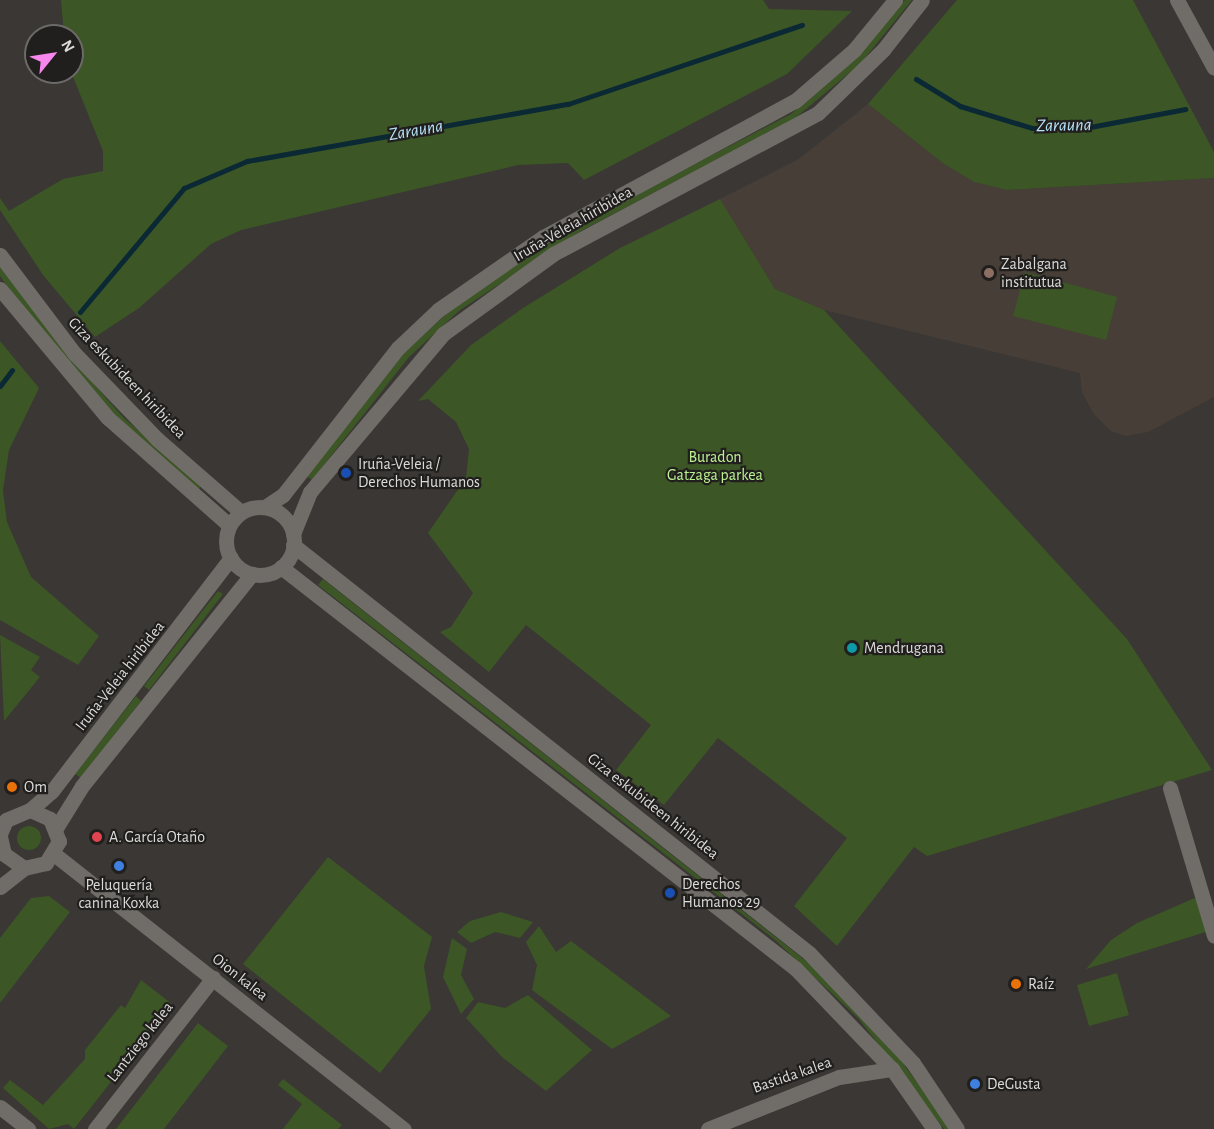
<!DOCTYPE html>
<meta charset="utf-8">
<style>
body{margin:0}
#map{position:relative;width:1214px;height:1129px;overflow:hidden;background:#3a3734;font-family:"Alegreya Sans",sans-serif}
div>[style]{position:absolute}
[style*='--x']{left:calc(var(--x)*1px);top:calc(var(--y)*1px);width:calc(var(--w)*1px);rotate:calc(var(--a)*1deg)}
.built>*{inset:0;background:#473f37}
.green>*{inset:0;background:#3c5626}
.round{border-radius:50%}
.stream>*{height:5px;margin:-2.5px;padding:0 2.5px;transform-origin:2.5px;border-radius:2.5px;background:#0b2935}
.minor>*{height:15px;margin:-7.5px;padding:0 7.5px;transform-origin:7.5px;border-radius:7.5px;background:#706c68}
.minor>.ring{margin:-7.5px;padding:0;box-sizing:content-box;background:none;border:15px solid #706c68;border-radius:50%}
.dots>*{width:16px;height:16px;translate:-50% -50%;box-sizing:border-box;border:3px solid #201f1d;border-radius:50%}
span{translate:-50% -50%;white-space:nowrap;text-align:center;line-height:1.15;-webkit-text-stroke:4.5px #201f1d;paint-order:stroke}
.street-label{font-size:16px;color:#dddbd9}
.poi-label{font-size:16px;color:#dddbd9}
.left{translate:0 -50%;text-align:left}
.park-label{font-size:16px;color:#bdf293}
.water-label{font-size:18px;color:#b6e1f7;font-style:italic}
.north{position:absolute;left:24px;top:24px;width:60px;height:60px;box-sizing:border-box;background:#201f1d;border:2px solid #6c6a68;border-radius:50%;rotate:60deg;font-size:16px;font-weight:700;line-height:24px;text-align:center;color:#dddbd9}
.north::after{content:'';display:block;margin:auto;width:21px;height:27px;background:#f688ed;clip-path:polygon(50% 0,100% 100%,50% 72%,0 100%)}
</style>
<div id="map">
<div class="built">
<div style="clip-path:polygon(868px 104px,944px 164px,974px 182px,1007px 190px,1214px 178px,1214px 397px,1148px 432px,1126px 436px,1111px 431px,1093px 413px,1082px 392px,1080px 373px,824px 310px,775px 289px,720px 199px,799px 159px)"></div>
</div>
<div class="green">
<div style="clip-path:polygon(61px 0,763px 0,769px 9px,852px 11px,787px 74px,584px 180px,568px 163px,518px 165px,241px 230px,211px 244px,139px 308px,95px 337px,43px 275px,0 210px,0 198px,9px 211px,63px 179px,103px 171px,103px 151px,71px 72px,72px 36px,64px 36px)"></div>
<div style="clip-path:polygon(905px 0,912px 0,860px 64px,794px 119px,579px 232px,460px 310px,409px 357px,312px 480px,306px 476px,404px 353px,457px 304px,576px 226px,791px 114px,856px 59px)"></div>
<div style="clip-path:polygon(957px 0,1133px 0,1214px 152px,1214px 178px,1007px 190px,974px 182px,944px 164px,868px 104px)"></div>
<div style="clip-path:polygon(720px 199px,775px 289px,824px 310px,1127px 639px,1212px 770px,927px 856px,914px 847px,837px 946px,794px 906px,847px 838px,718px 738px,664px 805px,616px 770px,651px 725px,526px 625px,489px 672px,440px 632px,451px 627px,473px 593px,428px 533px,466px 478px,469px 449px,456px 422px,428px 399px,418px 401px,471px 345px,523px 308px,620px 248px)"></div>
<div style="clip-path:polygon(0 267px,74px 362px,123px 417px,201px 486px,197px 492px,111px 412px,28px 315px,0 276px)"></div>
<div style="clip-path:polygon(1025px 272px,1117px 297px,1106px 340px,1013px 316px)"></div>
<div style="clip-path:polygon(0 341px,39px 388px,9px 450px,3px 490px,7px 522px,31px 577px,99px 636px,78px 665px,0 620px)"></div>
<div style="clip-path:polygon(323px 579px,816px 969px,895px 1052px,950px 1129px,944px 1129px,858px 1018px,774px 939px,318px 585px)"></div>
<div style="clip-path:polygon(218px 591px,223px 594px,149px 690px,144px 686px)"></div>
<div style="clip-path:polygon(0 635px,40px 657px,31px 670px,40px 677px,4px 721px)"></div>
<div style="clip-path:polygon(136px 696px,141px 701px,81px 778px,75px 774px)"></div>
<div class="round" style="left:17px;top:826px;width:24px;height:24px"></div>
<div style="clip-path:polygon(328px 857px,432px 937px,424px 966px,431px 1009px,380px 1073px,243px 964px)"></div>
<div style="clip-path:polygon(49px 896px,70px 912px,0 1003px,0 938px,31px 898px)"></div>
<div style="clip-path:polygon(1197px 897px,1206px 932px,1086px 969px,1111px 940px,1137px 923px)"></div>
<div style="clip-path:polygon(501px 912px,533px 922px,520px 938px,495px 932px,471px 943px,457px 932px,470px 921px)"></div>
<div style="clip-path:polygon(539px 926px,556px 952px,571px 941px,671px 1016px,612px 1049px,532px 990px,537px 965px,526px 942px)"></div>
<div style="clip-path:polygon(452px 938px,467px 949px,461px 975px,474px 999px,461px 1014px,443px 977px)"></div>
<div style="clip-path:polygon(1117px 973px,1129px 1015px,1089px 1026px,1077px 985px)"></div>
<div style="clip-path:polygon(141px 980px,172px 1004px,74px 1129px,68px 1124px,49px 1129px,3px 1088px,10px 1080px,43px 1105px,85px 1059px,85px 1050px,121px 1005px,125px 1008px)"></div>
<div style="clip-path:polygon(528px 995px,592px 1050px,546px 1091px,503px 1058px,466px 1018px,478px 1002px,505px 1008px)"></div>
<div style="clip-path:polygon(198px 1023px,228px 1046px,208px 1072px,164px 1129px,116px 1129px)"></div>
<div style="clip-path:polygon(283px 1079px,342px 1125px,338px 1129px,283px 1129px,302px 1104px,278px 1085px)"></div>
</div>
<div class="stream">
<div style="--x:916;--y:79;--w:52;--a:31.5"></div>
<div style="--x:960;--y:106;--w:75;--a:17"></div>
<div style="--x:1032;--y:128;--w:58;--a:-1"></div>
<div style="--x:1090;--y:127;--w:97;--a:-10.7"></div>
<div style="--x:80;--y:312;--w:162;--a:-50"></div>
<div style="--x:184;--y:188;--w:69;--a:-23.2"></div>
<div style="--x:247;--y:161;--w:326;--a:-10.1"></div>
<div style="--x:568;--y:104;--w:247;--a:-18.7"></div>
<div style="--x:0;--y:386;--w:20;--a:-53"></div>
</div>
<div class="minor">
<div style="--x:1177;--y:0;--w:77;--a:61.4"></div>
<div style="--x:0;--y:255;--w:124;--a:52.9"></div>
<div style="--x:75;--y:354;--w:118;--a:46"></div>
<div style="--x:157;--y:439;--w:111;--a:41"></div>
<div style="--x:0;--y:289;--w:168;--a:50.1"></div>
<div style="--x:108;--y:418;--w:162;--a:41.5"></div>
<div style="--x:265;--y:507;--w:22;--a:-34"></div>
<div style="--x:283;--y:495;--w:187;--a:-52"></div>
<div style="--x:398;--y:348;--w:55;--a:-43.5"></div>
<div style="--x:438;--y:310;--w:128;--a:-34.8"></div>
<div style="--x:543;--y:237;--w:286;--a:-28.4"></div>
<div style="--x:795;--y:101;--w:78;--a:-40.8"></div>
<div style="--x:854;--y:50;--w:65;--a:-50.6"></div>
<div class="ring" style="left:226px;top:507px;width:53px;height:53px"></div>
<div style="--x:293;--y:534;--w:45;--a:-68"></div>
<div style="--x:310;--y:492;--w:207;--a:-49.9"></div>
<div style="--x:443;--y:334;--w:136;--a:-36"></div>
<div style="--x:553;--y:254;--w:300;--a:-28"></div>
<div style="--x:818;--y:113;--w:91;--a:-44.1"></div>
<div style="--x:883;--y:50;--w:63;--a:-52"></div>
<div style="--x:293;--y:545;--w:658;--a:38.33"></div>
<div style="--x:809;--y:953;--w:151;--a:46.6"></div>
<div style="--x:913;--y:1063;--w:79;--a:56.3"></div>
<div style="--x:281;--y:567;--w:653;--a:37.97"></div>
<div style="--x:796;--y:969;--w:139;--a:46.2"></div>
<div style="--x:892;--y:1069;--w:73;--a:55"></div>
<div style="--x:1170;--y:788;--w:154;--a:73.4"></div>
<div style="--x:30;--y:810;--w:29;--a:-41"></div>
<div style="--x:52;--y:791;--w:294;--a:-52.5"></div>
<div style="--x:56;--y:828;--w:49;--a:-58.2"></div>
<div style="--x:82;--y:786;--w:272;--a:-51.3"></div>
<div style="--x:0;--y:834;--w:15;--a:-67"></div>
<div style="--x:6;--y:820;--w:26;--a:-23"></div>
<div style="--x:30;--y:810;--w:22;--a:24"></div>
<div style="--x:50;--y:819;--w:24;--a:68"></div>
<div style="--x:59;--y:841;--w:26;--a:121"></div>
<div style="--x:46;--y:863;--w:23;--a:167"></div>
<div style="--x:24;--y:868;--w:24;--a:-145"></div>
<div style="--x:4;--y:854;--w:18;--a:-103"></div>
<div style="--x:54;--y:854;--w:445;--a:38.2"></div>
<div style="--x:0;--y:887;--w:31;--a:-38"></div>
<div style="--x:0;--y:1107;--w:36;--a:38"></div>
<div style="--x:95;--y:1129;--w:192;--a:-52"></div>
<div style="--x:708;--y:1129;--w:141;--a:-21.7"></div>
<div style="--x:839;--y:1077;--w:54;--a:-8.6"></div>
</div>
<div class="dots">
<div style="left:989px;top:273px;background:#8d6e63"></div>
<div style="left:346px;top:473px;background:#1a4fb4"></div>
<div style="left:852px;top:648px;background:#0f9aa8"></div>
<div style="left:12px;top:787px;background:#e8710a"></div>
<div style="left:97px;top:837px;background:#e0444e"></div>
<div style="left:119px;top:866px;background:#3f7fe0"></div>
<div style="left:670px;top:893px;background:#1a4fb4"></div>
<div style="left:1016px;top:984px;background:#e8710a"></div>
<div style="left:975px;top:1084px;background:#3f7fe0"></div>
</div>
<div class="street-label">
<span style="left:573px;top:224px;rotate:-30deg">Iruña-Veleia hiribidea</span>
<span style="left:127px;top:378px;rotate:46deg">Giza eskubideen hiribidea</span>
<span style="left:120px;top:676px;rotate:-52deg">Iruña-Veleia hiribidea</span>
<span style="left:653px;top:806px;rotate:38deg">Giza eskubideen hiribidea</span>
<span style="left:240px;top:977px;rotate:38deg">Oion kalea</span>
<span style="left:140px;top:1042px;rotate:-52deg">Lantziego kalea</span>
<span style="left:792px;top:1075px;rotate:-19deg">Bastida kalea</span>
</div>
<div class="poi-label">
<span class="left" style="left:1001px;top:273px">Zabalgana<br>institutua</span>
<span class="left" style="left:358px;top:473px">Iruña-Veleia /<br>Derechos Humanos</span>
<span class="left" style="left:864px;top:648px">Mendrugana</span>
<span class="left" style="left:24px;top:787px">Om</span>
<span class="left" style="left:109px;top:837px">A. García Otaño</span>
<span class="left" style="left:682px;top:893px">Derechos<br>Humanos 29</span>
<span style="left:119px;top:894px">Peluquería<br>canina Koxka</span>
<span class="left" style="left:1028px;top:984px">Raíz</span>
<span class="left" style="left:987px;top:1084px">DeGusta</span>
</div>
<div class="park-label">
<span style="left:715px;top:466px">Buradon<br>Gatzaga parkea</span>
</div>
<div class="water-label">
<span style="left:1064px;top:126px;rotate:-1deg">Zarauna</span>
<span style="left:416px;top:131px;rotate:-10deg">Zarauna</span>
</div>
<div class="north">N</div>
</div>
